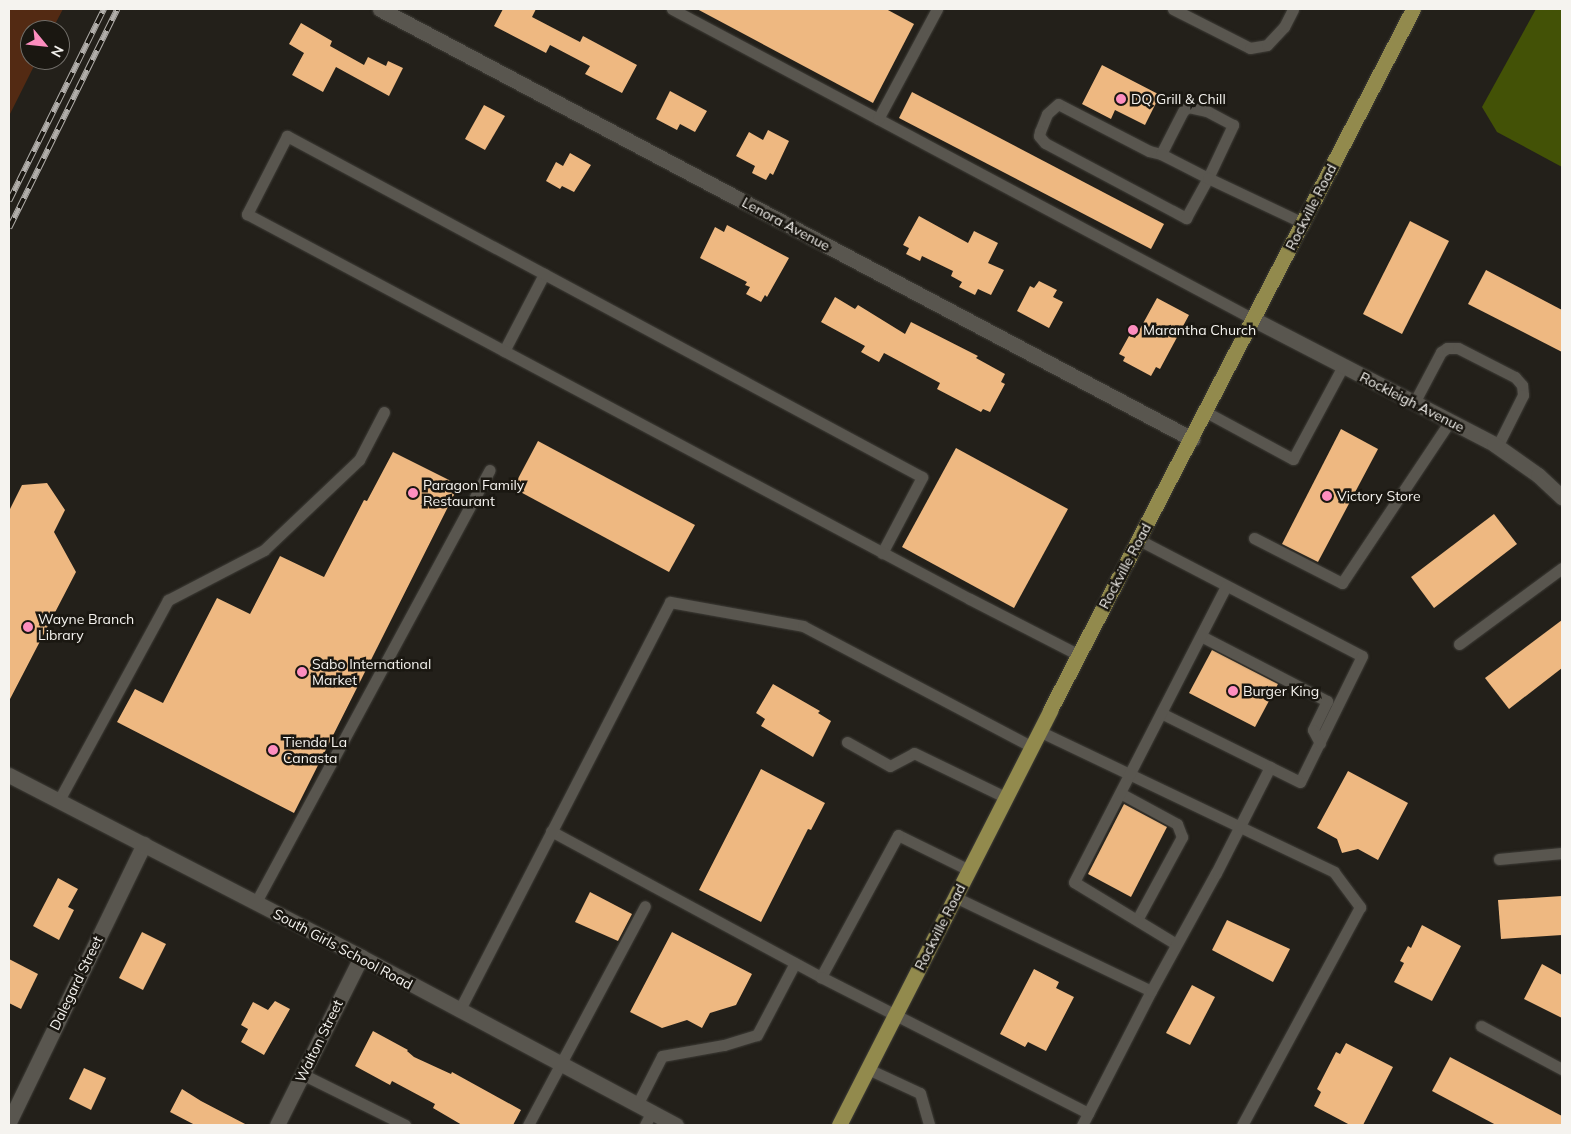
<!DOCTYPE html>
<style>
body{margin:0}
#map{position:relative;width:1571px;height:1134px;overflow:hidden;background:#23201a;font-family:Mulish,sans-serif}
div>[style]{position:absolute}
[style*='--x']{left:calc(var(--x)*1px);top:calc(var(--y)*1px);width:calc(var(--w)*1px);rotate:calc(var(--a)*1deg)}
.green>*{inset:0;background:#532a13}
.water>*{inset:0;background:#435206}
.building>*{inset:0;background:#eeb881}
.roads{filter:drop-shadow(0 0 1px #3f3d38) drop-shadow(0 0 1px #3f3d38)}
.lane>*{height:11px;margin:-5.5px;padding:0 5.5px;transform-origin:5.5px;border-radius:5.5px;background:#59564f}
.street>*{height:15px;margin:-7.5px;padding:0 7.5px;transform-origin:7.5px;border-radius:7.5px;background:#59564f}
.secondary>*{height:15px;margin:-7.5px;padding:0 7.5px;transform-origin:7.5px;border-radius:7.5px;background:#59564f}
.primary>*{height:15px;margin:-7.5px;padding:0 7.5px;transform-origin:7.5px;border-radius:7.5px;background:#928a4d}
.rail>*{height:5.5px;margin-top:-2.75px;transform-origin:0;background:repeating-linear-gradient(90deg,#1a1711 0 11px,#b1aeaa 0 22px);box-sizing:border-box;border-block:1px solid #b1aeaa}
.dots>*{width:14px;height:14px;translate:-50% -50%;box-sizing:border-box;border:2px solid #1a1711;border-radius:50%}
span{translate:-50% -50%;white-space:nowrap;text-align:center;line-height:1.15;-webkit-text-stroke:5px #1a1711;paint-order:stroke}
.poi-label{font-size:14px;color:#f5f3ef}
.left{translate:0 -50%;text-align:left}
.street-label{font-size:14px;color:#f5f3ef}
.frame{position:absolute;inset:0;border:10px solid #f5f3ef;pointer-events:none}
.north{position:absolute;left:20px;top:20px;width:50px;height:50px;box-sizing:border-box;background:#1a1711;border:1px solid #726f6a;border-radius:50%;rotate:118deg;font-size:14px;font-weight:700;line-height:20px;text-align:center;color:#f5f3ef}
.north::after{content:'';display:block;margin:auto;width:18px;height:22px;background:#fd8ebf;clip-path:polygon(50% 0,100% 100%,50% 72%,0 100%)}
</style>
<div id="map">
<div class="green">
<div style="clip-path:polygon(9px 9px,63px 9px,52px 30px,30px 30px,30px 60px,37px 60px,9px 116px)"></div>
</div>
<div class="water">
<div style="clip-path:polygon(1536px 9px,1562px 9px,1562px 167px,1497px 132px,1482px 107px)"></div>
</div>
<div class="building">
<div style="clip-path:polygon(503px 9px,536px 9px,532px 17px,580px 42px,583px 36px,637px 65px,622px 93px,585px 74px,590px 66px,550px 45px,546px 53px,494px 26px)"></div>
<div style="clip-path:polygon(697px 9px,886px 9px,914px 24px,873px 103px)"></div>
<div style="clip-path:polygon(301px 23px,332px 41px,330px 46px,364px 65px,368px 57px,386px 66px,388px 61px,403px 68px,389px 96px,336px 67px,323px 92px,292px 75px,304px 53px,289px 44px)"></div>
<div style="clip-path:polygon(1102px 65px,1160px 95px,1145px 125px,1115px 110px,1111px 119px,1082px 104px)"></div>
<div style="clip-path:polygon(670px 91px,707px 111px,695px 132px,680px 124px,677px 130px,656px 119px)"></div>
<div style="clip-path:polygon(912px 92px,1164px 224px,1151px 249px,899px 118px)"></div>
<div style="clip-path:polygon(484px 105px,505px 116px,485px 150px,465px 139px)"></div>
<div style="clip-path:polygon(768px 130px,789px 141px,773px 175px,770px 173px,766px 180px,752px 173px,755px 166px,736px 156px,749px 132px,763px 140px)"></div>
<div style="clip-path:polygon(570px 153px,591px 165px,574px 192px,562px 186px,560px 189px,546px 181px,556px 162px,563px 166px)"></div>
<div style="clip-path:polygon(919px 216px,968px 243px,974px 231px,998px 243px,988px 263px,1004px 270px,991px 295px,978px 289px,975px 295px,959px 287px,962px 282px,951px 276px,953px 271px,922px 256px,920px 261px,906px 254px,909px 248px,903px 245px)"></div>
<div style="clip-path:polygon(1410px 221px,1449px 241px,1402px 334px,1363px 314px)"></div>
<div style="clip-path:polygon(727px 225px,789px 258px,767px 297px,765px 295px,761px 302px,746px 294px,750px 287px,745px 285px,747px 282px,700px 258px,715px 227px,724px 232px)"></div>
<div style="clip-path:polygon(1486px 270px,1562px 310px,1562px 352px,1468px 304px)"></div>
<div style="clip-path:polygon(1039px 281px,1057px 290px,1053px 297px,1063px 302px,1049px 328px,1017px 311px,1030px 286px,1034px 288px)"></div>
<div style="clip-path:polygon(835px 297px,855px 309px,858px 305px,905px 334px,911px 322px,978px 356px,976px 358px,1005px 374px,1001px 382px,1005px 384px,990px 412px,983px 409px,981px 412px,937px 389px,940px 383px,884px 353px,879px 362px,861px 352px,865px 346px,821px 322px)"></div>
<div style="clip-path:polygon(1157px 298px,1189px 315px,1160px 369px,1156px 367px,1151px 376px,1123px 361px,1125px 357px,1119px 354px,1129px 336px,1135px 338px)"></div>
<div style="clip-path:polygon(1341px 429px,1378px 449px,1318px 562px,1282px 544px)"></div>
<div style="clip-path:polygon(538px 441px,695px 525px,669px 572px,513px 488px)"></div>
<div style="clip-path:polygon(956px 448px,1068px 509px,1014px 608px,902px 547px)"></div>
<div style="clip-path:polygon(393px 452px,459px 485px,294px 813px,117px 722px,135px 689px,163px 703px,217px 598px,250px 614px,280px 556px,324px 577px,364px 500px,367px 501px)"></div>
<div style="clip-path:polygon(47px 483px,65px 510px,54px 532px,76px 572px,9px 701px,9px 511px,22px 485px)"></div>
<div style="clip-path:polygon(1494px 514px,1517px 544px,1434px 608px,1411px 577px)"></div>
<div style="clip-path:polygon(1562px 620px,1562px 668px,1509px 709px,1485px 678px)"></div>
<div style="clip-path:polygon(1212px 650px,1278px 684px,1255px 727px,1189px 693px)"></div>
<div style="clip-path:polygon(773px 684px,820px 711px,818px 713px,831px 721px,813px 757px,761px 726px,765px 719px,756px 713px)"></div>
<div style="clip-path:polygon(761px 769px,825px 803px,811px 830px,808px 829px,761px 922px,699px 890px)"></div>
<div style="clip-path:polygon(1348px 771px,1408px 803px,1378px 860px,1358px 849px,1342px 853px,1337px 839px,1317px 828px)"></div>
<div style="clip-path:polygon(1124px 804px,1167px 827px,1131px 897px,1088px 874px)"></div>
<div style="clip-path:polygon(58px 878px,78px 889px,68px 907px,74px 910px,59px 940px,33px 926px)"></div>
<div style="clip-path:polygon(590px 892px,632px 914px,618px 941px,575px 922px)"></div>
<div style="clip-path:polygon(1562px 896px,1562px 935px,1501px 939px,1498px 900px)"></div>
<div style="clip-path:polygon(1227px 920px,1290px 949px,1273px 982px,1212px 950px)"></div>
<div style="clip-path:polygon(1422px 925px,1461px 946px,1432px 1001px,1394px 982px,1404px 963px,1400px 961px,1408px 946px,1411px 948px)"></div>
<div style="clip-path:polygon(142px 932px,166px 944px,143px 990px,119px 978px)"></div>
<div style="clip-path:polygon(672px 932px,752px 974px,736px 1005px,710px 1013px,702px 1028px,687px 1020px,662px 1028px,630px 1012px)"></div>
<div style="clip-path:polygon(9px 959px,38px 974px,21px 1009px,9px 1003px)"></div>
<div style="clip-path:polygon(1542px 964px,1562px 975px,1562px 1018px,1524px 999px)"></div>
<div style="clip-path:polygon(1034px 969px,1059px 982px,1056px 988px,1074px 997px,1046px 1051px,1028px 1042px,1025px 1047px,1000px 1034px)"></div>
<div style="clip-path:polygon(1192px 985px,1215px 997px,1190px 1045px,1166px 1033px)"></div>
<div style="clip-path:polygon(275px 1001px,290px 1009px,264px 1055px,241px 1042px,248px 1029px,241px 1025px,253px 1002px,268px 1010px)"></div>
<div style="clip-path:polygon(373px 1031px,408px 1050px,407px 1051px,414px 1057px,451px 1074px,452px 1072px,521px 1110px,513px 1125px,462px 1125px,433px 1108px,435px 1104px,392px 1081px,390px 1085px,355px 1066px)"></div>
<div style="clip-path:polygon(1346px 1043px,1393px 1067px,1363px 1125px,1350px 1125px,1314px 1106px,1321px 1092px,1317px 1089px,1336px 1052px,1340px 1054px)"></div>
<div style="clip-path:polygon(1450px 1057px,1562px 1116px,1562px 1125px,1496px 1125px,1432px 1091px)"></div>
<div style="clip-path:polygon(84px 1068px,106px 1078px,91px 1110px,69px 1099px)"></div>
<div style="clip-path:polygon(182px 1089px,201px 1101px,247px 1125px,195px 1125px,170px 1112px)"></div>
</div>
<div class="roads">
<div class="lane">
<div style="--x:672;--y:9;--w:659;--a:28.08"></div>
<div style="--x:1173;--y:9;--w:86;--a:26.9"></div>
<div style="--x:1250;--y:48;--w:17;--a:-10"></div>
<div style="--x:1267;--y:45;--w:25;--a:-47"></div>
<div style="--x:1284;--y:27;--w:20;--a:-63"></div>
<div style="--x:878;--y:119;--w:125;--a:-61.8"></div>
<div style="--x:1161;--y:154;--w:12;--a:-166"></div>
<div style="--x:1149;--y:151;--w:102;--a:-152.7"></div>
<div style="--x:1058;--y:104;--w:15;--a:138"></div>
<div style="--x:1047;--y:114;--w:18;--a:112"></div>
<div style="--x:1040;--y:131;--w:5;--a:101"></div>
<div style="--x:1039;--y:136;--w:9;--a:49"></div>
<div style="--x:1045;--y:143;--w:160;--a:28"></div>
<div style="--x:1186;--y:218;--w:46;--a:-61.2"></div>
<div style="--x:1208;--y:178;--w:59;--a:-64.7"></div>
<div style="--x:1233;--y:125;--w:30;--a:-152"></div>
<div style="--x:1207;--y:111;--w:19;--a:-168"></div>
<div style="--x:1188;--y:107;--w:6;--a:141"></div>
<div style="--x:1183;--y:111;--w:48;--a:117.1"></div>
<div style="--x:1161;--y:154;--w:53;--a:27.1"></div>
<div style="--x:1208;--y:178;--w:105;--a:25.3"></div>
<div style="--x:504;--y:351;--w:87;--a:-62.5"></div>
<div style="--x:1414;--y:403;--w:58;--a:-62.1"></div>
<div style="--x:1441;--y:352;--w:7;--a:-34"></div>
<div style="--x:1447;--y:348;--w:11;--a:0"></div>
<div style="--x:1458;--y:348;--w:64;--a:27"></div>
<div style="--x:1515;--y:377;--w:11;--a:49"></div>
<div style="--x:1522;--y:385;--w:10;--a:84"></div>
<div style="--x:1523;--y:395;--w:58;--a:116.6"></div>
<div style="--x:1206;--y:412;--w:99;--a:28.4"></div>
<div style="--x:1293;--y:459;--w:106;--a:-61.7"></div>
<div style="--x:1254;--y:538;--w:99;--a:27.1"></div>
<div style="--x:1342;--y:583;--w:195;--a:-56.3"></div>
<div style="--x:1139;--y:540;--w:251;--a:27.5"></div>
<div style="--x:1362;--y:656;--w:140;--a:116.2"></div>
<div style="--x:1300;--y:782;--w:155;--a:-153.6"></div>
<div style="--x:882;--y:553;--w:86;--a:-62.2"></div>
<div style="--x:922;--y:477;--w:721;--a:-151.76"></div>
<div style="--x:287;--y:136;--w:88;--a:117.1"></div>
<div style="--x:247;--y:214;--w:819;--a:28.04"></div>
<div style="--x:970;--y:599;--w:123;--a:27.2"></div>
<div style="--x:1201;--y:636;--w:142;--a:27.3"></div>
<div style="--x:1327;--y:701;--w:32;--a:116"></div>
<div style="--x:1313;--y:730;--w:15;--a:62"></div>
<div style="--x:1459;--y:644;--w:128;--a:-36.4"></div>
<div style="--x:1039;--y:731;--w:327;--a:25.5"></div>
<div style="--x:1334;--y:872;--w:44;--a:53.4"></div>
<div style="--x:1360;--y:907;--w:248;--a:118.4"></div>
<div style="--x:847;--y:742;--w:49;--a:29.2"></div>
<div style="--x:890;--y:766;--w:27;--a:-28"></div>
<div style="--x:914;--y:753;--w:101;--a:25.8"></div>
<div style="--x:1120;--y:793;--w:65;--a:28.5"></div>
<div style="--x:1177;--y:824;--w:14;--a:69"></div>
<div style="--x:1182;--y:837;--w:94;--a:118.5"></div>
<div style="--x:59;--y:800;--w:228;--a:-61.4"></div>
<div style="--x:168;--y:600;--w:108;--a:-27.5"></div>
<div style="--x:264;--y:550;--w:131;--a:-43.5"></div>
<div style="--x:359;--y:460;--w:54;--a:-62.5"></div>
<div style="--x:551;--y:831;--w:307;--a:28.4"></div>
<div style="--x:1499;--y:859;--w:63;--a:-5.4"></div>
<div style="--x:969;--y:870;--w:79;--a:-153.8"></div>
<div style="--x:898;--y:835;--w:162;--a:118.5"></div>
<div style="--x:821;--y:977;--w:300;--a:27"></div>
<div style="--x:955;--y:897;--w:217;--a:25.6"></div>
<div style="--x:1151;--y:991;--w:151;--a:117.2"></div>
<div style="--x:256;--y:902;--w:491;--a:-61.6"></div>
<div style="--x:1176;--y:944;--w:119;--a:-148.7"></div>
<div style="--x:1074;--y:882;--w:333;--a:-62.8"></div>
<div style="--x:1151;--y:991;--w:135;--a:-61.2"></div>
<div style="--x:1216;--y:873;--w:119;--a:-63"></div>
<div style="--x:459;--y:1011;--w:460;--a:-62.7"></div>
<div style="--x:670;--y:602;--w:135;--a:10.2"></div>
<div style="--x:803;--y:626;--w:258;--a:27.8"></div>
<div style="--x:1481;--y:1026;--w:92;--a:28"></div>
<div style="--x:868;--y:1069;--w:57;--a:24.8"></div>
<div style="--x:920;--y:1093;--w:33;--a:74"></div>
<div style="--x:302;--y:1074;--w:115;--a:26.3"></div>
<div style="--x:637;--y:1105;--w:55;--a:-63"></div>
<div style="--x:662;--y:1056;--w:63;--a:-10.1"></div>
<div style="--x:724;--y:1045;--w:34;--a:-17"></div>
<div style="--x:757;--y:1035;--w:81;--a:-62.2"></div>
<div style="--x:528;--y:1125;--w:248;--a:-61.9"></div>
<div style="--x:645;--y:1125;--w:13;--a:-63"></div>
</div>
<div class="street">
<div style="--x:380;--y:9;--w:919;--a:27.9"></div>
<div style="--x:1253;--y:319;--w:271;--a:27.4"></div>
<div style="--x:1494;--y:444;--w:54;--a:35.2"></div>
<div style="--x:1538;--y:475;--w:33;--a:43"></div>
<div style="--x:9;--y:1122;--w:309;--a:-64.1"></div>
<div style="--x:277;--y:1125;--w:188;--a:-63.4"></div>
</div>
<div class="secondary">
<div style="--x:9;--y:775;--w:396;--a:27.3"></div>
<div style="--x:361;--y:957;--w:357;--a:28.1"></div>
</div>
<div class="primary">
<div style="--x:839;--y:1125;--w:466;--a:-63"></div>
<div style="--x:1050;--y:710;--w:789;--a:-62.62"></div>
</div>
</div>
<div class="rail">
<div style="--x:9;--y:201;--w:214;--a:-63.7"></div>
<div style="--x:9;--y:228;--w:244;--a:-63.7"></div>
</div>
<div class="dots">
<div style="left:1121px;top:99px;background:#fd8ebf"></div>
<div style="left:1133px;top:330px;background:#fd8ebf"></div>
<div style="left:413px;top:493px;background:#fd8ebf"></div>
<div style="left:1327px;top:496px;background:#fd8ebf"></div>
<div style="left:28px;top:627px;background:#fd8ebf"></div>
<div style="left:302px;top:672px;background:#fd8ebf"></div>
<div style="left:1233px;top:691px;background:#fd8ebf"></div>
<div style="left:273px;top:750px;background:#fd8ebf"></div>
</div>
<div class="poi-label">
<span class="left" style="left:1131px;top:99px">DQ Grill &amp; Chill</span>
<span class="left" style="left:1143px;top:330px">Marantha Church</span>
<span class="left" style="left:423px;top:493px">Paragon Family<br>Restaurant</span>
<span class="left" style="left:1337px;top:496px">Victory Store</span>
<span class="left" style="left:38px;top:627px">Wayne Branch<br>Library</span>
<span class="left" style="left:312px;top:672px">Sabo International<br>Market</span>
<span class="left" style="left:1243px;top:691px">Burger King</span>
<span class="left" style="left:283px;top:750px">Tienda La<br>Canasta</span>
</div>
<div class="street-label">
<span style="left:1311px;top:207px;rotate:-63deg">Rockville Road</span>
<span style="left:786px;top:224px;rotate:28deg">Lenora Avenue</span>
<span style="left:1412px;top:402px;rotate:27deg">Rockleigh Avenue</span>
<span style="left:1125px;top:566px;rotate:-62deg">Rockville Road</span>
<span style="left:940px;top:927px;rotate:-63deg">Rockville Road</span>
<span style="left:343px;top:949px;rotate:28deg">South Girls School Road</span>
<span style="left:76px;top:983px;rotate:-64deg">Dalegard Street</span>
<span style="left:319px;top:1041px;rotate:-64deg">Walton Street</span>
</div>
<div class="frame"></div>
<div class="north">N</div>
</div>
